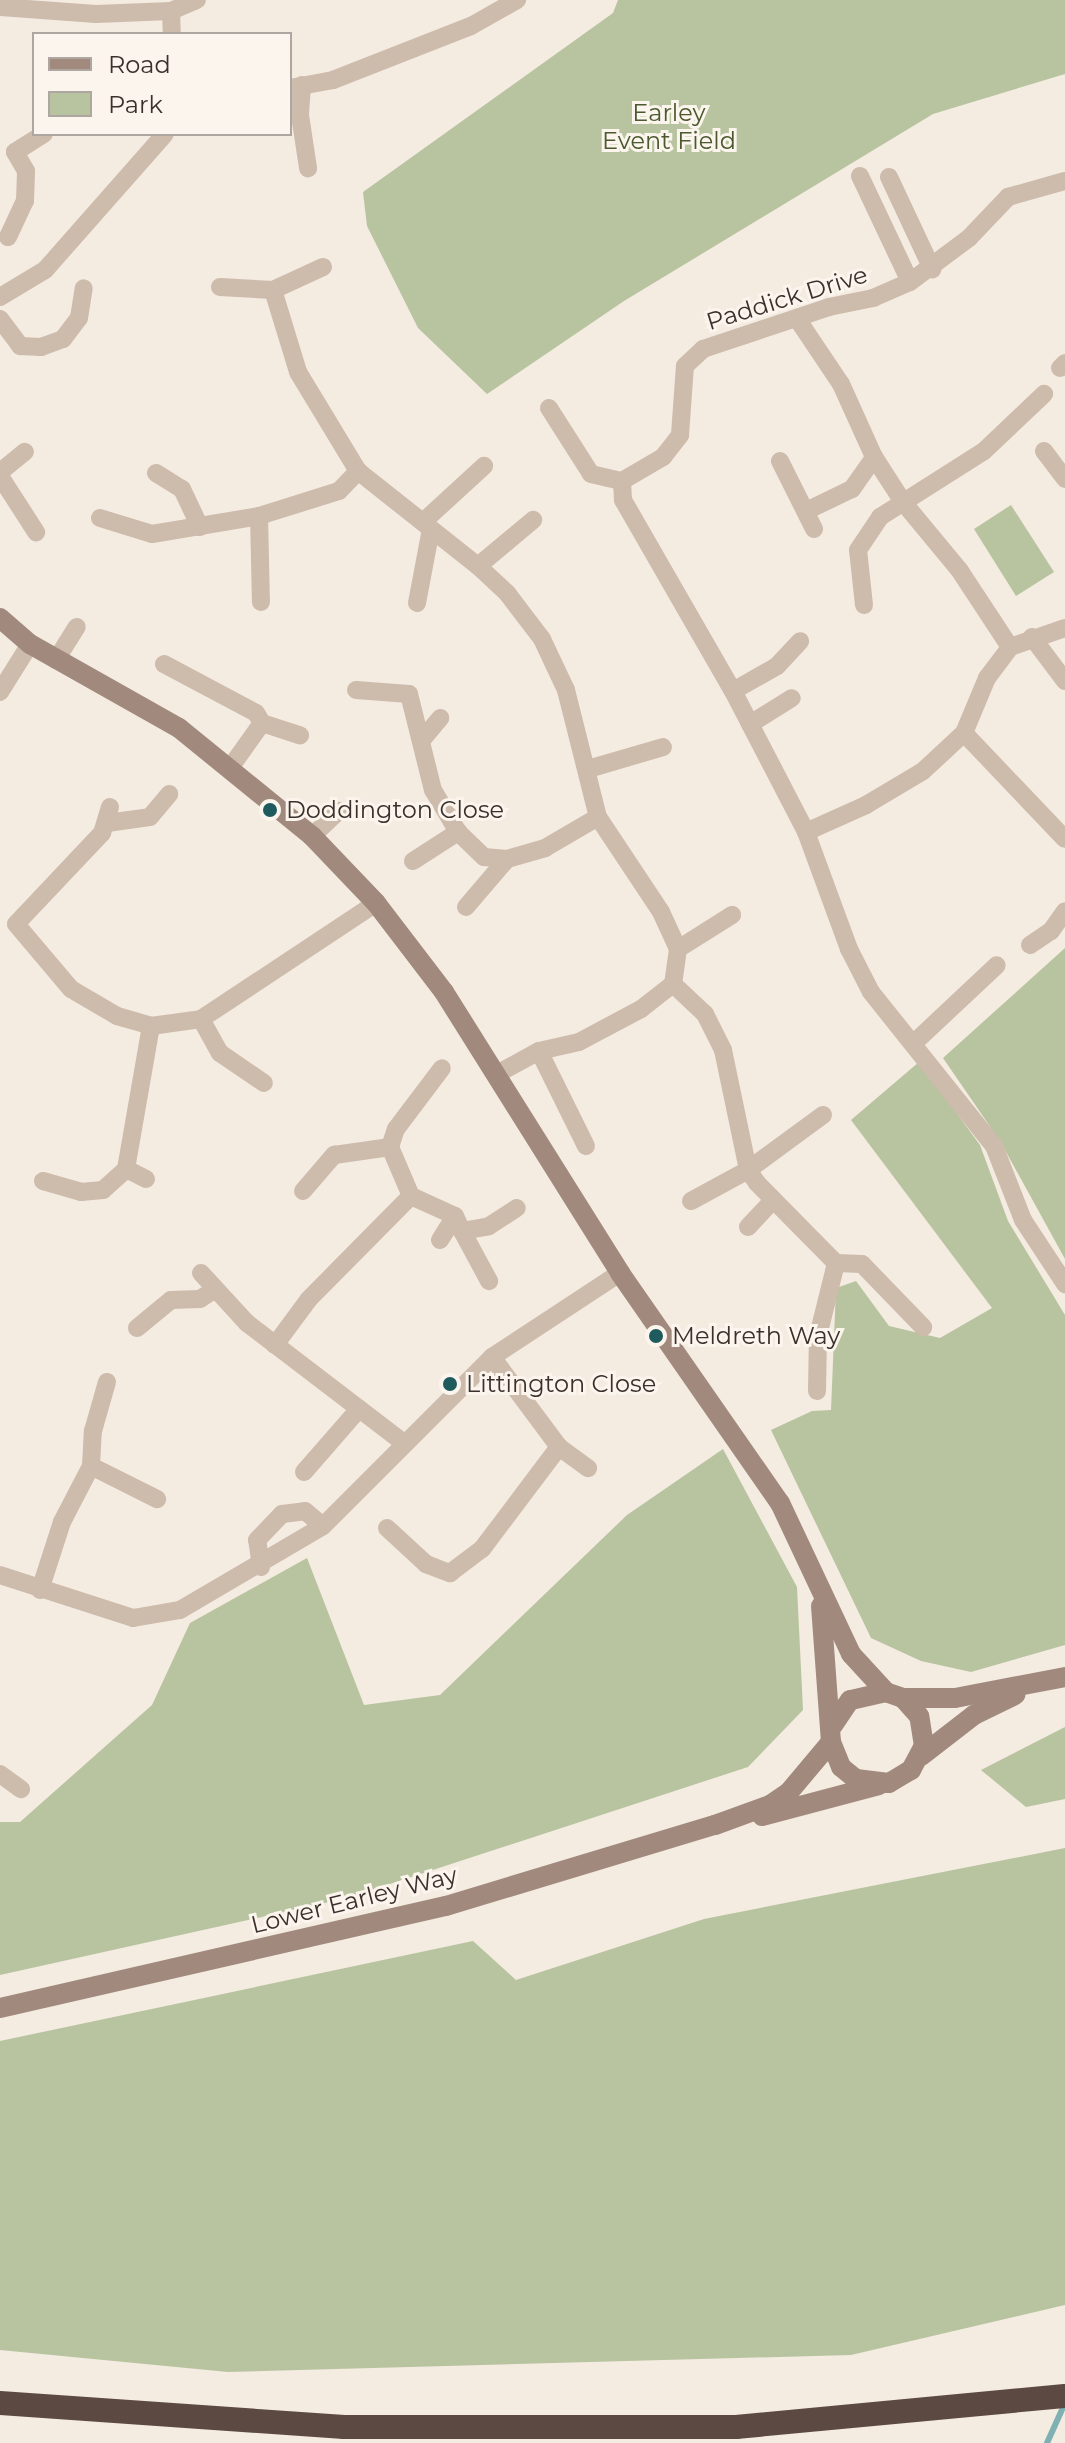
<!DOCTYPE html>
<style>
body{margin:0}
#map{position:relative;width:1065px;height:2443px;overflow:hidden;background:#f4ebe1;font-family:Montserrat,sans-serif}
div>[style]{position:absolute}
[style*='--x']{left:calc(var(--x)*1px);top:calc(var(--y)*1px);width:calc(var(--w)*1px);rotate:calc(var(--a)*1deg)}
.green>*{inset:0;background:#b8c4a0}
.stream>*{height:6px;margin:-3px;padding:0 3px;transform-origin:3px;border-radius:3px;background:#7fb0b2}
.street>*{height:18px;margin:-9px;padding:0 9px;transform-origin:9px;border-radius:9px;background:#cdbbac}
.secondary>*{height:20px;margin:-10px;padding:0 10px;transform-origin:10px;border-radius:10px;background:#a18a7d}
.highway>*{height:24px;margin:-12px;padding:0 12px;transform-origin:12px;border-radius:12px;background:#5c4a42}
.dots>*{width:22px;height:22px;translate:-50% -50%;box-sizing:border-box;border:4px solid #fbf5ee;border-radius:50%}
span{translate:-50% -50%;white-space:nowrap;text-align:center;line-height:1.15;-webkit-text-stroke:6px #fbf5ee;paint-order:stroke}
.park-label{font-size:24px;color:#4a5a2e}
.street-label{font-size:24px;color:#3b302b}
.poi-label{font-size:24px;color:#3b302b}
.left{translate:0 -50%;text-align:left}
.legend{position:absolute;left:32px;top:32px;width:260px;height:104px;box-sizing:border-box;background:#fbf5ee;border:2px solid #aea6a0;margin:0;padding:10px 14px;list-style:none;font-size:24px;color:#3b302b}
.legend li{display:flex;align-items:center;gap:16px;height:40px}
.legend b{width:40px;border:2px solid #aea6a0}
</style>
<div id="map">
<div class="green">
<div style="clip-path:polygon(618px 0,1065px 0,1065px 74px,933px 114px,624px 301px,487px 394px,418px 328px,367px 226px,363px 192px,613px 13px)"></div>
<div style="clip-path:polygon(1011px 505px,1054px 572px,1016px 596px,974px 529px)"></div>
<div style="clip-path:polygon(1065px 948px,1065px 1259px,1000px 1141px,943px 1058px)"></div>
<div style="clip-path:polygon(919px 1062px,980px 1145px,1008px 1221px,1065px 1315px,1065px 1645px,971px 1672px,921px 1661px,871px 1638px,771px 1430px,812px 1411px,831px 1410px,836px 1288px,856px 1281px,889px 1326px,940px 1338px,992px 1308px,851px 1120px)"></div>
<div style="clip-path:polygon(723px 1449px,797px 1587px,803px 1710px,748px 1767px,347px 1898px,0 1975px,0 1822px,20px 1822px,152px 1705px,190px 1623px,307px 1558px,364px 1705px,440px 1695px,627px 1515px)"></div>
<div style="clip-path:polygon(1065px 1727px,1065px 1799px,1026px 1807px,981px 1770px)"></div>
<div style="clip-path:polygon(1065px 1848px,1065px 2305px,851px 2355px,228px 2372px,0 2350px,0 2041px,473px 1941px,516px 1980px,704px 1919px)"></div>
</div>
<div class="stream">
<div style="--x:1047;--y:2443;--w:44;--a:-65.8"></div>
</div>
<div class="street">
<div style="--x:0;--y:7;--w:96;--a:4.2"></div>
<div style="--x:96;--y:14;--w:75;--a:-2.3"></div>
<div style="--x:171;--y:11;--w:28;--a:-23"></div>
<div style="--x:171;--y:11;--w:23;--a:88"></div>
<div style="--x:302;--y:85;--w:30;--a:94"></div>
<div style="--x:300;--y:115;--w:54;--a:81.4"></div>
<div style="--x:290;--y:88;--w:44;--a:-10.5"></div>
<div style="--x:333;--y:80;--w:148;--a:-21.4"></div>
<div style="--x:471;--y:26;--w:53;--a:-29.5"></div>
<div style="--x:860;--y:176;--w:117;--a:64.7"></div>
<div style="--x:889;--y:177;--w:102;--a:64.9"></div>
<div style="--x:8;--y:237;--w:40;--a:-65"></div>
<div style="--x:25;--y:201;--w:30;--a:-88"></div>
<div style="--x:26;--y:171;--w:22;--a:-120"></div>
<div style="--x:15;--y:152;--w:34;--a:-32"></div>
<div style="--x:323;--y:267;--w:55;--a:155.3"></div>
<div style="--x:273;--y:290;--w:86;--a:73"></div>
<div style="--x:298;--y:372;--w:116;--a:58.8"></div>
<div style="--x:358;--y:471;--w:153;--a:38.4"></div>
<div style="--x:478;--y:566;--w:40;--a:43"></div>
<div style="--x:507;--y:593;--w:58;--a:52.7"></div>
<div style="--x:542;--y:639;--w:56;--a:64.8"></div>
<div style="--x:566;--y:690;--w:131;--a:75.9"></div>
<div style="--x:598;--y:817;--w:114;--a:56.4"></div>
<div style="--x:661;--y:912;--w:41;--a:65.3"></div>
<div style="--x:678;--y:949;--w:35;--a:98"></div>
<div style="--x:673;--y:984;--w:41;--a:142"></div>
<div style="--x:641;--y:1009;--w:70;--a:152"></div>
<div style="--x:579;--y:1042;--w:41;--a:167.3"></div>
<div style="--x:539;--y:1051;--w:48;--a:151.3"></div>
<div style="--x:220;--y:287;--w:53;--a:3.2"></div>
<div style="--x:0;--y:297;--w:52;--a:-31"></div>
<div style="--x:45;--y:270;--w:181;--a:-48.6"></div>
<div style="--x:0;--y:319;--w:34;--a:53"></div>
<div style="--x:20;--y:346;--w:21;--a:3"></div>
<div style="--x:41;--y:347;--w:23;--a:-20"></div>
<div style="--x:63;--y:339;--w:26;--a:-53"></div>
<div style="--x:79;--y:318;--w:30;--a:-81"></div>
<div style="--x:798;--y:320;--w:77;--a:56.1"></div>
<div style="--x:841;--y:384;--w:80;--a:65.7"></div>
<div style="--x:874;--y:457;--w:54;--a:57.2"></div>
<div style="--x:903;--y:502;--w:89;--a:50.4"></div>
<div style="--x:960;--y:571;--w:91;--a:56.7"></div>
<div style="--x:1060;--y:368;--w:7;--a:-45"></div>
<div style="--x:549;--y:408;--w:78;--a:57.5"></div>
<div style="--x:591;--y:474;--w:32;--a:13"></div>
<div style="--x:1044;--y:451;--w:35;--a:53"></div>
<div style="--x:780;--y:461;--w:76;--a:63.4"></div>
<div style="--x:0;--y:472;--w:32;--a:-39"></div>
<div style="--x:156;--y:473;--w:31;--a:32"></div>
<div style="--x:182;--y:489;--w:42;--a:64.7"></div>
<div style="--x:0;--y:476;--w:67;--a:57.3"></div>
<div style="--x:622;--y:481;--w:19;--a:87"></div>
<div style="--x:623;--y:500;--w:220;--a:60.1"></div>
<div style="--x:733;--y:691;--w:159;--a:62.6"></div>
<div style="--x:806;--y:832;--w:125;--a:69.8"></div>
<div style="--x:849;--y:949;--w:48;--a:62.9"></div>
<div style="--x:871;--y:992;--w:197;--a:51.4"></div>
<div style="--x:994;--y:1146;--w:79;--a:68.6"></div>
<div style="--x:1023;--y:1220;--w:77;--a:56.7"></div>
<div style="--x:622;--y:481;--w:48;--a:-30.3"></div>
<div style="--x:663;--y:457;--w:28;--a:-52"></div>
<div style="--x:680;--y:435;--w:69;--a:-85.9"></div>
<div style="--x:685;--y:366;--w:25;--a:-43"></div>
<div style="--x:703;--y:349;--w:133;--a:-18.4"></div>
<div style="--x:829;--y:307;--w:45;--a:-11.6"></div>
<div style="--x:873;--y:298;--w:40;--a:-23.4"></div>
<div style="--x:910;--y:282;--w:74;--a:-36.7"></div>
<div style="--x:969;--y:238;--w:57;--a:-46.4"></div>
<div style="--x:1008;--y:197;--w:59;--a:-15.7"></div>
<div style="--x:806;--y:511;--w:51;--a:-25.6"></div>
<div style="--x:852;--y:489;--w:39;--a:-55"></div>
<div style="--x:259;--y:516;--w:86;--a:88.7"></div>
<div style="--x:100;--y:518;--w:54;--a:17.1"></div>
<div style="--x:152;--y:534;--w:109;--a:-9.5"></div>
<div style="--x:259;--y:516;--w:84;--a:-17.4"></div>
<div style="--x:339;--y:491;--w:28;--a:-46"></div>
<div style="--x:423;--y:522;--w:83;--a:-42.6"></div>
<div style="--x:478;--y:566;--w:72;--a:-39.9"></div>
<div style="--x:417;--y:603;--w:75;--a:-79.3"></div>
<div style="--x:864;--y:605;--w:55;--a:-96.2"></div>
<div style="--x:858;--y:550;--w:40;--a:-56"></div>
<div style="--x:880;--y:517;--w:123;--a:-32.4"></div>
<div style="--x:984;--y:451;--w:83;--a:-43.5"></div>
<div style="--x:1032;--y:637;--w:55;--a:53.1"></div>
<div style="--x:56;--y:660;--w:39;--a:-58"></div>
<div style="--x:164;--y:664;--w:104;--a:28"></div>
<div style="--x:256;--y:713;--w:12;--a:59"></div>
<div style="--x:262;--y:723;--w:55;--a:125.4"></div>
<div style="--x:356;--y:690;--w:53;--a:4.3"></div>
<div style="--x:409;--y:694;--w:99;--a:76"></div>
<div style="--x:433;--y:790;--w:49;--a:59.2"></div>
<div style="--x:458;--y:832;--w:36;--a:44"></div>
<div style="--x:484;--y:857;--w:23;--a:5"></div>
<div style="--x:507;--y:859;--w:40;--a:-16"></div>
<div style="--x:545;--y:848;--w:61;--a:-30.3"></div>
<div style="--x:733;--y:691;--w:51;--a:-29.6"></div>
<div style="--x:777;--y:666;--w:34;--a:-47"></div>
<div style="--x:0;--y:692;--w:57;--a:-58"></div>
<div style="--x:262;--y:723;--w:40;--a:18"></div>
<div style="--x:750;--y:724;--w:49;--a:-31.8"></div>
<div style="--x:964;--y:733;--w:146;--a:46.4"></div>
<div style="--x:421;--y:741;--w:30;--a:-50"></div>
<div style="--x:588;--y:769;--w:78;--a:-16.3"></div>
<div style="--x:110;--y:807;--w:27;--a:107"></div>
<div style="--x:102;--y:833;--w:125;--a:133.4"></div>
<div style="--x:16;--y:924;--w:85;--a:49.8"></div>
<div style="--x:71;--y:989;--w:53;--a:30.4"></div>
<div style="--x:117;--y:1016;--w:35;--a:16"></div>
<div style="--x:151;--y:1026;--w:50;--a:-8"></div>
<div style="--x:201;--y:1019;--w:210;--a:-33.5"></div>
<div style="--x:107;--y:823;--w:43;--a:-7.9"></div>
<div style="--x:150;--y:817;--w:30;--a:-50"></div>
<div style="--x:806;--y:832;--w:66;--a:-24.2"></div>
<div style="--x:866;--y:805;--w:66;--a:-30.8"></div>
<div style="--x:923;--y:771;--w:56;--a:-42.8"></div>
<div style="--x:964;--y:733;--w:60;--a:-67.3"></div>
<div style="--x:987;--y:678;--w:39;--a:-53"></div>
<div style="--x:1010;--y:647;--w:58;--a:-19.1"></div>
<div style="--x:312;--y:836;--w:37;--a:-43"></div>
<div style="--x:413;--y:861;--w:54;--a:-32.8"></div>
<div style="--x:466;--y:907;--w:63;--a:-49.5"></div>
<div style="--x:1030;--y:945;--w:25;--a:-34"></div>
<div style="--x:1051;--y:931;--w:24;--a:-55"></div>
<div style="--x:678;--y:949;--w:64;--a:-32.2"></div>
<div style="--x:673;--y:984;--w:44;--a:43.2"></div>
<div style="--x:705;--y:1014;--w:40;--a:63.4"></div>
<div style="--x:723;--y:1050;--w:123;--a:78.2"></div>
<div style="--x:748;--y:1170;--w:16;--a:55"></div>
<div style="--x:757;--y:1183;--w:112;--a:45.4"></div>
<div style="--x:836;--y:1263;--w:26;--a:2"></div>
<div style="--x:862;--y:1264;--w:88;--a:45.9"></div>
<div style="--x:201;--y:1019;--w:39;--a:61"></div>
<div style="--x:220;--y:1053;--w:53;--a:34.3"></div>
<div style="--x:915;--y:1042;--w:112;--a:-43.2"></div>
<div style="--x:539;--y:1051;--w:106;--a:63.7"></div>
<div style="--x:146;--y:1179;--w:22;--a:-153"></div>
<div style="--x:126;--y:1169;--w:145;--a:-80.1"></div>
<div style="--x:43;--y:1181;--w:40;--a:16"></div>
<div style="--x:81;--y:1192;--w:22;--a:-5"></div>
<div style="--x:103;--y:1190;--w:31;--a:-42"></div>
<div style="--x:303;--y:1191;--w:48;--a:-49.3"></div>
<div style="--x:334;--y:1155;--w:57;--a:-8.1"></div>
<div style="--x:411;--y:1196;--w:53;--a:-113.2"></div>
<div style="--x:390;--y:1147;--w:19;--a:-72"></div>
<div style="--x:396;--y:1129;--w:76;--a:-53"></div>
<div style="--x:691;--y:1201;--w:65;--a:-28.5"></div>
<div style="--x:748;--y:1170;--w:93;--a:-36.3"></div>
<div style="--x:748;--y:1227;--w:37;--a:-47"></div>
<div style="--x:462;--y:1231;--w:57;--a:61.6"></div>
<div style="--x:440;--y:1240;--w:28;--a:-58"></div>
<div style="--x:201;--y:1273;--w:68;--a:47.4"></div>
<div style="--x:247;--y:1323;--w:199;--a:37.4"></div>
<div style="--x:137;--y:1328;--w:44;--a:-39.5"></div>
<div style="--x:171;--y:1300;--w:29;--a:-2"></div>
<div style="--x:200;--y:1299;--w:17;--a:-33"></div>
<div style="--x:275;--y:1345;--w:57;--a:-53.5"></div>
<div style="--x:309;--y:1299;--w:145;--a:-45.3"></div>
<div style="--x:411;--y:1196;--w:48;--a:24.4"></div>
<div style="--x:455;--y:1216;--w:17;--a:65"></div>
<div style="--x:462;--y:1231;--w:27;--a:-10"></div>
<div style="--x:489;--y:1226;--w:33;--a:-33"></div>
<div style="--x:492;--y:1357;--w:112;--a:53.3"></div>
<div style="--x:559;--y:1447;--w:36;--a:36"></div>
<div style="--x:817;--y:1391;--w:55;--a:-89"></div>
<div style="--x:818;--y:1336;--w:75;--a:-76.1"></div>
<div style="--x:91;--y:1466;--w:74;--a:26.6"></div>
<div style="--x:304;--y:1472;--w:84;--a:-48.9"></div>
<div style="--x:387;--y:1528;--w:53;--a:42.7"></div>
<div style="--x:426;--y:1564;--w:26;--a:21"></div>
<div style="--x:450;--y:1573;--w:40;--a:-37"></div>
<div style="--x:482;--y:1549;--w:128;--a:-53"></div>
<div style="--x:261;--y:1567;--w:27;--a:-98"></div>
<div style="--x:257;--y:1540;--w:36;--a:-46"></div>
<div style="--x:282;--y:1514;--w:23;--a:-7"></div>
<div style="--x:305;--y:1511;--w:23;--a:40"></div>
<div style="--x:0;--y:1575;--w:140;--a:17.9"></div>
<div style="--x:133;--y:1618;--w:48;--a:-9.7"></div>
<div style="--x:180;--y:1610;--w:166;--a:-30.4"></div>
<div style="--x:323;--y:1526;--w:239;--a:-45"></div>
<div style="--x:492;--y:1357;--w:153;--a:-33.3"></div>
<div style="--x:40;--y:1590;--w:71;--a:-72.1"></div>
<div style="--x:62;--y:1522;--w:63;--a:-62.6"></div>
<div style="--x:91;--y:1466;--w:35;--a:-87"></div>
<div style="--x:93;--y:1431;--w:51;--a:-74.1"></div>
<div style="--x:0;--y:1774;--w:26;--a:36"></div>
</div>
<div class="secondary">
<div style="--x:0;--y:618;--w:40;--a:41"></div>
<div style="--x:30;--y:644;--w:171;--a:29.4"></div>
<div style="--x:179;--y:728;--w:171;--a:39.1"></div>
<div style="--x:312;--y:836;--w:93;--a:46.3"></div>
<div style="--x:376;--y:903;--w:112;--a:52.6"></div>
<div style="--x:444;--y:992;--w:332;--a:57.9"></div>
<div style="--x:620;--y:1273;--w:280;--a:55.2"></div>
<div style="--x:780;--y:1503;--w:167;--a:64.8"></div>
<div style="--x:851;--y:1654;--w:52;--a:47.4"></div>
<div style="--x:821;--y:1606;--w:136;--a:85.8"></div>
<div style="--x:831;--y:1742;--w:27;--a:68"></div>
<div style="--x:841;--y:1767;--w:19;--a:39"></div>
<div style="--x:856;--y:1779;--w:33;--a:7"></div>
<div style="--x:889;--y:1783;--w:26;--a:-31"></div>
<div style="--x:911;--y:1770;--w:27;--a:-62"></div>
<div style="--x:924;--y:1746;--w:30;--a:-99"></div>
<div style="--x:919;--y:1716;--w:24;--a:-132"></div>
<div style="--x:903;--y:1698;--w:18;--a:-161"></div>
<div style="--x:886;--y:1692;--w:37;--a:167"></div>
<div style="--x:850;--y:1700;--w:30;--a:124"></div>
<div style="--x:903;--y:1698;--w:52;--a:0"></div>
<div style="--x:955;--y:1698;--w:112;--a:-10.8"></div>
<div style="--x:921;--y:1756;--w:67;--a:-37.7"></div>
<div style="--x:974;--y:1715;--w:46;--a:-26"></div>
<div style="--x:762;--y:1816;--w:121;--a:-14.8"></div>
<div style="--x:0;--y:2008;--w:458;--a:-12.9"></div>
<div style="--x:446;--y:1906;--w:281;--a:-16.8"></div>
<div style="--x:715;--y:1825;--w:59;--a:-20"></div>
<div style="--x:770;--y:1805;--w:23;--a:-34"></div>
<div style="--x:789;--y:1792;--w:65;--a:-50"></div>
</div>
<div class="highway">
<div style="--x:0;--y:2403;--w:345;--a:4"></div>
<div style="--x:344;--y:2427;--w:392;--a:0"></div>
<div style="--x:736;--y:2427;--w:330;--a:-5.4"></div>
</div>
<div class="dots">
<div style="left:270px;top:810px;background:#1f5a5e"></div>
<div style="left:656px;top:1336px;background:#1f5a5e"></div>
<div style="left:450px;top:1384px;background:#1f5a5e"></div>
</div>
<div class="park-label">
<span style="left:669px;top:127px">Earley<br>Event Field</span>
</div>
<div class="street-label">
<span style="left:787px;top:298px;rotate:-17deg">Paddick Drive</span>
<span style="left:354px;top:1900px;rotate:-14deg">Lower Earley Way</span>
</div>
<div class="poi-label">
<span class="left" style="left:286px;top:810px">Doddington Close</span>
<span class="left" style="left:672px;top:1336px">Meldreth Way</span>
<span class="left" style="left:466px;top:1384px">Littington Close</span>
</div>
<ul class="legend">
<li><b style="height:10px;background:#a18a7d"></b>Road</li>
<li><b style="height:22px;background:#b8c4a0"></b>Park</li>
</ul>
</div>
